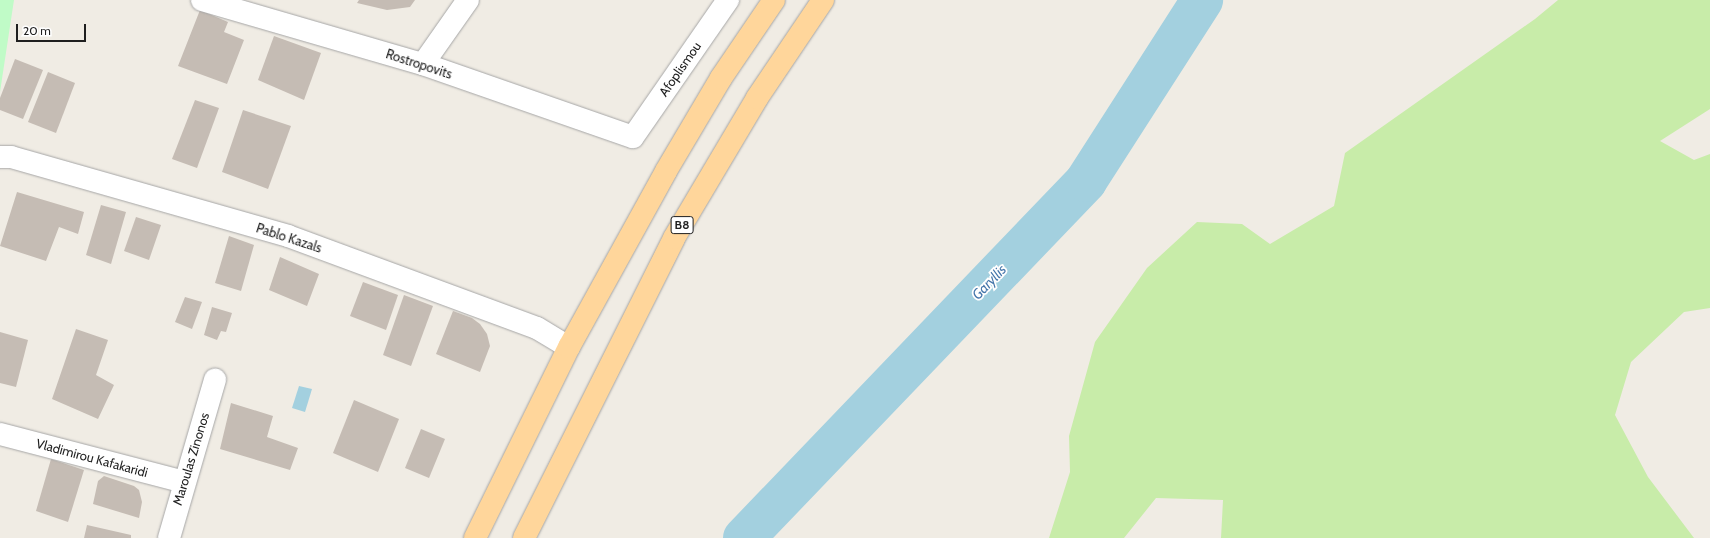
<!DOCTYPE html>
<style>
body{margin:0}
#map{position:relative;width:1710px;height:538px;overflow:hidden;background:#f0ece4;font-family:Cabin,sans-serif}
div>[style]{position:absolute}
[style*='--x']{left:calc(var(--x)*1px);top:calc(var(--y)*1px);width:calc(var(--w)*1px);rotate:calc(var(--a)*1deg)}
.grass>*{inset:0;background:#c8eca9}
.park>*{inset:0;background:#c0fbc7}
.water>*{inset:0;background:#a3d0df}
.river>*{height:42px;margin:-21px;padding:0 21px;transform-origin:21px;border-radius:21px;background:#a3d0df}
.building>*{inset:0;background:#c5bcb4}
.roads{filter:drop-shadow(0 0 1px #a6a6a6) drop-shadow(0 0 1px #a6a6a6)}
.minor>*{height:22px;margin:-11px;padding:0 11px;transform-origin:11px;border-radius:11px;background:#fff}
.primary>*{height:22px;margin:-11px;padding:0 11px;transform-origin:11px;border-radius:11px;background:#ffd69b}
span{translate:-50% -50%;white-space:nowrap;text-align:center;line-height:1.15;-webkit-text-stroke:3.5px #fff;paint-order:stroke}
.shield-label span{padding:1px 3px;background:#fff;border:1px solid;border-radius:3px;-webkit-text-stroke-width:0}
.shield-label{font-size:12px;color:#1f1f1f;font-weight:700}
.street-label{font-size:13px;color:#1f1f1f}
.water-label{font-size:14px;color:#4475aa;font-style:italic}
.scale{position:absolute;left:16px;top:24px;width:70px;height:18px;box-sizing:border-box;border:2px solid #1f1f1f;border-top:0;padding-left:5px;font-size:12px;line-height:14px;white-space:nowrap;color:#1f1f1f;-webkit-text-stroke:3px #fff;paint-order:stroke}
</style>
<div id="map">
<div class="grass">
<div style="clip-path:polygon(1558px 0,1710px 0,1710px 109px,1660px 141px,1694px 160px,1710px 154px,1710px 308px,1684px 312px,1631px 362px,1615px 415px,1648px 477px,1694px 538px,1221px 538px,1223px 500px,1156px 498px,1124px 538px,1049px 538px,1070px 472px,1069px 436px,1095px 342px,1147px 268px,1197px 222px,1242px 224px,1270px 244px,1334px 206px,1345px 153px,1535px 19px)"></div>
</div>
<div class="park">
<div style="clip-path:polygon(0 0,14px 0,0 92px)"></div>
</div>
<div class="water">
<div style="clip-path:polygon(299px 386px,312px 389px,305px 412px,292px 408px)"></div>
</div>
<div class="river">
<div style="--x:744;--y:538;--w:494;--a:-46.2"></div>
<div style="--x:1086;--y:181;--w:215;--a:-57.3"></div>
</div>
<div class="building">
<div style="clip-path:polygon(359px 0,415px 0,410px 7px,387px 10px,357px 3px)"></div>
<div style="clip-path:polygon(200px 10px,228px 22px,224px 32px,244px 40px,227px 84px,178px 66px)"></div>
<div style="clip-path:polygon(274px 36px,321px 53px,304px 100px,258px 80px)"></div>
<div style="clip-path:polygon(15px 59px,43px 70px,23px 119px,0 110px,0 98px)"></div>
<div style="clip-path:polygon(48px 72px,75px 83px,56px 133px,28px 122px)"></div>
<div style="clip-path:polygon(195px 100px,219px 108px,197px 168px,172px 159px)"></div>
<div style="clip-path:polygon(243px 110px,291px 126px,268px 189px,222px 172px)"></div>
<div style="clip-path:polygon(17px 192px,84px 212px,78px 234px,59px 227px,46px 261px,0 246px)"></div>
<div style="clip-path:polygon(101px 205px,126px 212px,111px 264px,86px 255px)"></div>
<div style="clip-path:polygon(136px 217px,161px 225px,149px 260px,124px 251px)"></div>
<div style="clip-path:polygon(229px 236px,254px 245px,241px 291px,215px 283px)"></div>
<div style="clip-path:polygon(280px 257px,319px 274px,307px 306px,269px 290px)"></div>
<div style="clip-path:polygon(363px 282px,398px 295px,386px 330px,350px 316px)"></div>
<div style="clip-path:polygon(404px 295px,433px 306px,411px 366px,383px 355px)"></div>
<div style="clip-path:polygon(185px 297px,202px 302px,192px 329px,175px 322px)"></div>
<div style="clip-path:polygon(212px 307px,232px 313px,226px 332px,221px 331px,217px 340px,204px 335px)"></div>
<div style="clip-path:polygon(453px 311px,472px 318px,480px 324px,487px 334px,490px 346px,480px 372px,436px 354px)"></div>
<div style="clip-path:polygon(76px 329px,108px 340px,96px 375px,114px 385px,98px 419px,52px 399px)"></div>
<div style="clip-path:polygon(0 332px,28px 340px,16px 387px,0 383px)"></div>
<div style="clip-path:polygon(354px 400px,399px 419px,378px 472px,333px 453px)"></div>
<div style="clip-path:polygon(231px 403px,273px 416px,267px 437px,298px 448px,290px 470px,220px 449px)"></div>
<div style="clip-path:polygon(421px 429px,445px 439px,429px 478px,405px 468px)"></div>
<div style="clip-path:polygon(51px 459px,84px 470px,68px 522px,36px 511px)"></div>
<div style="clip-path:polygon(104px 476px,134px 486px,139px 490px,142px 502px,139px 518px,93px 504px,98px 481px)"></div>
<div style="clip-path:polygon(87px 525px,131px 535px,131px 538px,84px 538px)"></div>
</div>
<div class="roads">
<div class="minor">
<div style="--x:202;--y:0;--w:230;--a:16.2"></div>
<div style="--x:423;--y:64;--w:222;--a:19.2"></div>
<div style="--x:633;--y:137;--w:167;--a:-55.3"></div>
<div style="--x:423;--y:64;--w:78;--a:-54.9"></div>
<div style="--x:0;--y:157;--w:11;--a:0"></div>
<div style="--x:11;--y:157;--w:288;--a:15.9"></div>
<div style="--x:288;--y:236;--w:265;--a:20.3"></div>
<div style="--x:537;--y:328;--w:37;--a:31"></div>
<div style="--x:0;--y:434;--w:190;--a:14.6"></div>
<div style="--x:169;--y:538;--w:165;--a:-73.8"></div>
</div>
<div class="primary">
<div style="--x:475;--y:538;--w:213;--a:-63.8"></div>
<div style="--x:569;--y:347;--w:201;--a:-61.1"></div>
<div style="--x:666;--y:171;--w:108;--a:-59.4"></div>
<div style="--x:721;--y:78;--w:94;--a:-55.8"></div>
<div style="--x:524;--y:538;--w:335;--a:-63.4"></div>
<div style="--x:674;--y:238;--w:163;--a:-59.3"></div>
<div style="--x:757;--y:98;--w:118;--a:-56"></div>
</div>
</div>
<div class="shield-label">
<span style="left:682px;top:225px">B8</span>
</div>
<div class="street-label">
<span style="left:419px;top:64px;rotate:18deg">Rostropovits</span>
<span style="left:680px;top:69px;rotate:-55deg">Afoplismou</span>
<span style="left:289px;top:238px;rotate:18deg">Pablo Kazals</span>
<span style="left:92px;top:458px;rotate:15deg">Vladimirou Kafakaridi</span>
<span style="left:191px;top:459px;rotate:-73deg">Maroulas Zinonos</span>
</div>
<div class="water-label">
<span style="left:989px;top:282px;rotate:-46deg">Garyllis</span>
</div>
<div class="scale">20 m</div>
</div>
